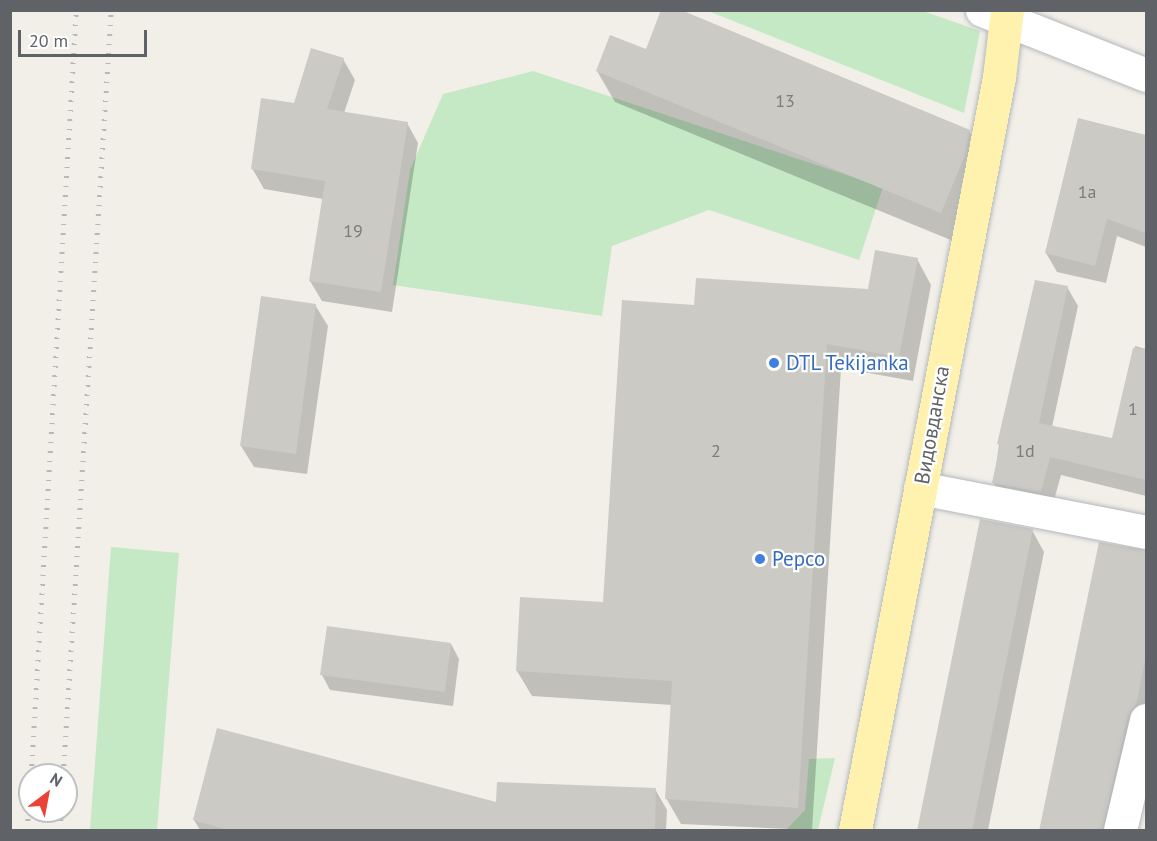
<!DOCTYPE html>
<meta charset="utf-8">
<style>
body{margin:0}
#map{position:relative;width:1157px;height:841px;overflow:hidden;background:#f1efe8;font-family:"PT Sans",sans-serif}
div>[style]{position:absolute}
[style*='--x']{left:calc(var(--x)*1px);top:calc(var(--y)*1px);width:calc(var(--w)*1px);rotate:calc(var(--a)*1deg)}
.green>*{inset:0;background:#c5e8c5}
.shadow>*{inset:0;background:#0003}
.building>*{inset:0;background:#cccac5}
.roads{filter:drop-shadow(0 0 2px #b5b8bc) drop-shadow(0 0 2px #b5b8bc)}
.minor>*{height:33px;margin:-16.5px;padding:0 16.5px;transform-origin:16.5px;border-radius:16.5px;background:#fff}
.major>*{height:33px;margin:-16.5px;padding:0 16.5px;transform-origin:16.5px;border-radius:16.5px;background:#fff2af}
.rail>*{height:4.5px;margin-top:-2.25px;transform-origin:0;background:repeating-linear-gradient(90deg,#b6b7b8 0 1.5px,transparent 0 9.5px)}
.dots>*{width:16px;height:16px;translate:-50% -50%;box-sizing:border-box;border:3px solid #fff;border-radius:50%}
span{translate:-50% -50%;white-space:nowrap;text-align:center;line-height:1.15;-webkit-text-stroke:4.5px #fff;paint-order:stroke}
.number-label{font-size:18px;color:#7a7d7f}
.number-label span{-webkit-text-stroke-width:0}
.shop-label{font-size:21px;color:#366cbe}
.left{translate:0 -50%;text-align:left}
.street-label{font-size:21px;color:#5f6368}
.frame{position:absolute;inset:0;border:12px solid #5f6368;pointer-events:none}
.north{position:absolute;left:18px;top:763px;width:60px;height:60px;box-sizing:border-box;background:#fff;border:2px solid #bfc1c3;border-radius:50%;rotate:32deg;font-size:16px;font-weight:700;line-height:24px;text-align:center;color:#5f6368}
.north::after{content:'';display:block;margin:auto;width:21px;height:27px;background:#ea4335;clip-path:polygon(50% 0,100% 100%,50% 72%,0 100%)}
.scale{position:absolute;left:18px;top:30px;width:129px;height:27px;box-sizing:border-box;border:3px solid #5f6368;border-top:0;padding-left:8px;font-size:18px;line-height:21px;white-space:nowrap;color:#5f6368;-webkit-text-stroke:4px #fff;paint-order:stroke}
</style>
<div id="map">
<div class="green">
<div style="clip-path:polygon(708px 11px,923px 11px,980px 31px,964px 113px)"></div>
<div style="clip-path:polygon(533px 71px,883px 187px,859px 260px,709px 210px,612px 246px,602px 316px,393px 285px,410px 170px,443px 94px)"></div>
<div style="clip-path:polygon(111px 547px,179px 553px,157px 830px,90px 830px)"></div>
<div style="clip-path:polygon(835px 758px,818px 830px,786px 830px,805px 810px,809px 759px)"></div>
</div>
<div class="shadow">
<div style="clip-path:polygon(646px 51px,969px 131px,987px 162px,958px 243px,615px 102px,597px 71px)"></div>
<div style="clip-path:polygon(343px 59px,355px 80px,344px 113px,407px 123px,418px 143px,392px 312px,322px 301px,310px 281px,323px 199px,264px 189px,252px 168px,295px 105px)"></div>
<div style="clip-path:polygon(1121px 130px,1146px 139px,1146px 247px,1117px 236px,1106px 283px,1057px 272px,1046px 253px)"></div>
<div style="clip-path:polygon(917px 259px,931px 285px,913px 381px,841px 368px,812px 830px,681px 824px,666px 798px,672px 705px,532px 696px,517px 671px,604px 603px,696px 307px,869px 291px)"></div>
<div style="clip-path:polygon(1067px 287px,1078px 306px,1052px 427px,1113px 439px,1135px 346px,1146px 349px,1146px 496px,1061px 475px,1051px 511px,1005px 502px,994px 483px,999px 444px)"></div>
<div style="clip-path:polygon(315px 305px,328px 326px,307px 474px,254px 467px,241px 446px)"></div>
<div style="clip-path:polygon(1032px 530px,1044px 552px,988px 830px,919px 830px)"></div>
<div style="clip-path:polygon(1142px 552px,1146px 552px,1146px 745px,1125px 830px,1041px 830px)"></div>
<div style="clip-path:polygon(451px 644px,459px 659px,453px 706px,330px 690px,322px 675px)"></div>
<div style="clip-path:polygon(655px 789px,667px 810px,666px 830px,200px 830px,194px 820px,498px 804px)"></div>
</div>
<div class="building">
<div style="clip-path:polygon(661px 10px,681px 10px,970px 130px,965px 155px,941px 213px,596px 71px,610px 35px,646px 49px)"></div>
<div style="clip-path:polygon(311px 48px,344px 58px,327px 109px,408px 122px,381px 292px,309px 281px,325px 181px,251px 169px,261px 98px,294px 103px)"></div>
<div style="clip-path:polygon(1078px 118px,1146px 135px,1146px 233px,1107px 219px,1095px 266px,1045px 253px)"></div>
<div style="clip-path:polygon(875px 250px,918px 258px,899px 357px,827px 344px,798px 808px,665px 799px,672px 681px,516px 671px,520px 597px,603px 602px,622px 300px,694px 305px,696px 278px,868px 289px)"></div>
<div style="clip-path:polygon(1035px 280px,1068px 286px,1039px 423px,1112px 438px,1133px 348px,1146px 349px,1146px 480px,1050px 457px,1041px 492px,992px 483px,1000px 445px,997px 444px)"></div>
<div style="clip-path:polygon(261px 296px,316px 304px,296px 454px,240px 446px)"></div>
<div style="clip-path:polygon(980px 519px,1033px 529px,972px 831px,917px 831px)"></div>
<div style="clip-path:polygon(1099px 542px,1146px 550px,1146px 656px,1136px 705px,1128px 716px,1102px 831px,1039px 831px)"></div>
<div style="clip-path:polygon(327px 626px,451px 643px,445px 692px,320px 675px)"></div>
<div style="clip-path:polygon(217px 728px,496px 802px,497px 782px,656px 788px,655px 831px,231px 831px,193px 820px)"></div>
</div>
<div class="roads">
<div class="minor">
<div style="--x:982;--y:10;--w:176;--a:21.6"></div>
<div style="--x:920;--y:488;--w:230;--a:11"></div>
<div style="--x:1120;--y:830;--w:113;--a:-76.7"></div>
</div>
<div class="major">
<div style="--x:855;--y:830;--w:767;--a:-79.17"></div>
<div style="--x:999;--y:77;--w:67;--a:-83.2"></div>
</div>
</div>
<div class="rail">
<div style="--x:31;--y:775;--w:766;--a:-86.63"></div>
<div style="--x:63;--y:775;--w:767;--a:-86.41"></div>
<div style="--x:27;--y:830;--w:46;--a:-86.3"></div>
<div style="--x:60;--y:830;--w:19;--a:-87"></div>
</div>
<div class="dots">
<div style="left:774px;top:363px;background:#3f7fe0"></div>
<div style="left:760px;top:559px;background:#3f7fe0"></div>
</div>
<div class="number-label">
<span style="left:785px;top:101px">13</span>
<span style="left:1087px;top:192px">1a</span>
<span style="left:353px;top:231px">19</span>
<span style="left:1133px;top:409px">1</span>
<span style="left:716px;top:451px">2</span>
<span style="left:1025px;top:451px">1d</span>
</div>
<div class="shop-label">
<span class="left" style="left:786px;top:363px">DTL Tekijanka</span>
<span class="left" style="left:772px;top:559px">Pepco</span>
</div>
<div class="street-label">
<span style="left:932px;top:425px;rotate:-80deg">Видовданска</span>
</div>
<div class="frame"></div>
<div class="north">N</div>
<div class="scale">20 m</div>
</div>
